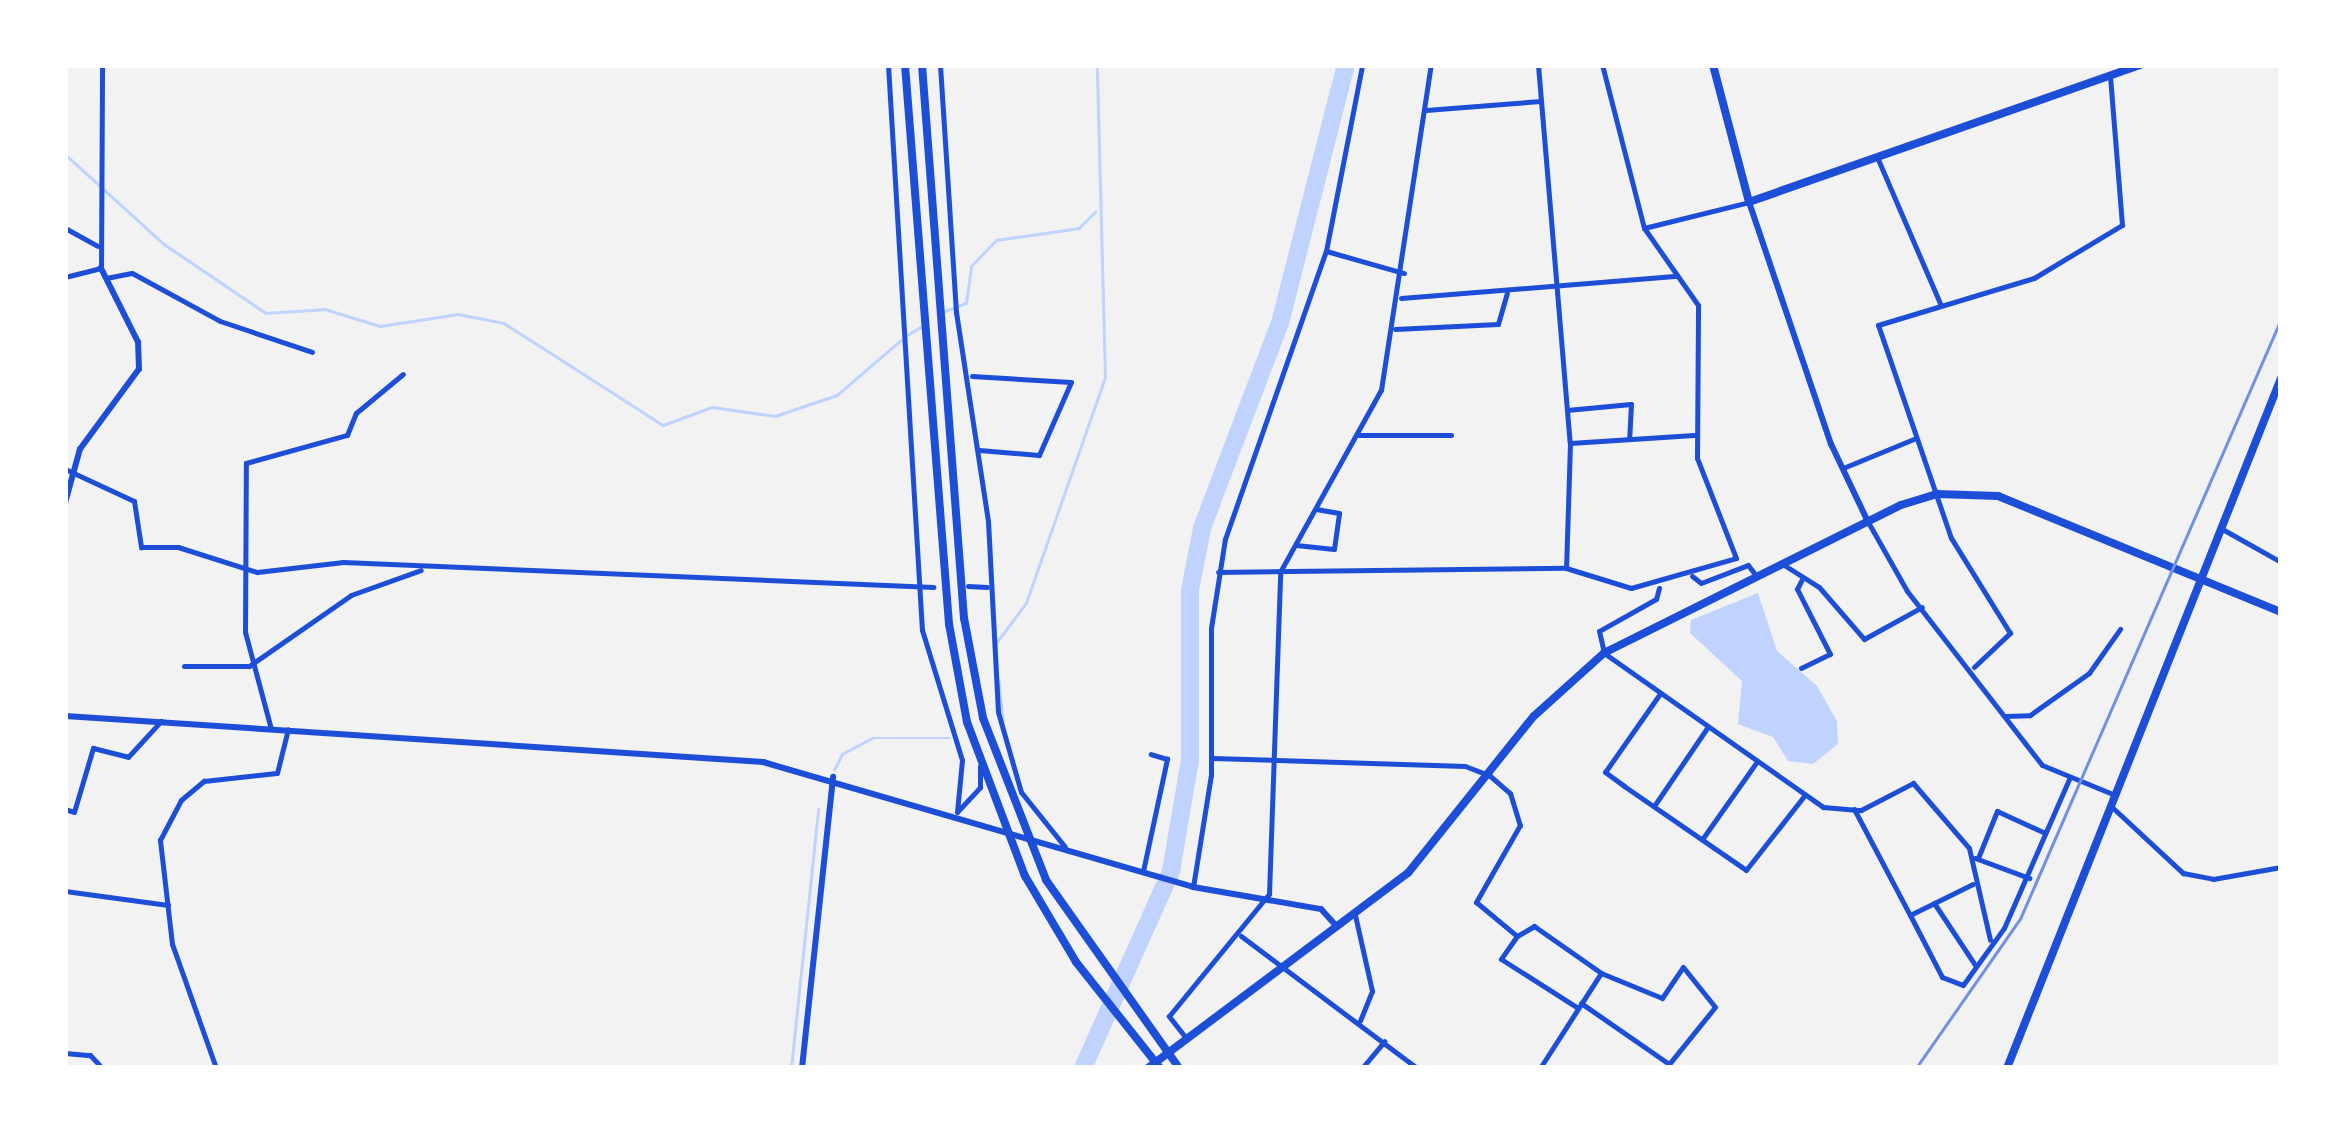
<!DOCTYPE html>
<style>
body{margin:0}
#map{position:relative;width:2346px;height:1133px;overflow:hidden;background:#f2f2f2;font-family:"PT Sans",sans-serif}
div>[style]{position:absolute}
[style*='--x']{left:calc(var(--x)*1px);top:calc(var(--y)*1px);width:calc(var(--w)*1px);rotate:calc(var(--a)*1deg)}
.water>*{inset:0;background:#bfd3fe}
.stream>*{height:2.5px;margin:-1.25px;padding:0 1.25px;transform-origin:1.25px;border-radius:1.25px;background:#bfd3fe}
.river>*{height:18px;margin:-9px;padding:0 9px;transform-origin:9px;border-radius:9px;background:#bfd3fe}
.minor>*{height:5px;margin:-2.5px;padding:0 2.5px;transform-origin:2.5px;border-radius:2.5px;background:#1d4ed8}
.tertiary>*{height:6px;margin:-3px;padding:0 3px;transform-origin:3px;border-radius:3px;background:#1d4ed8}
.secondary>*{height:6px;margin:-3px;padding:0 3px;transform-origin:3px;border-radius:3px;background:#1d4ed8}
.primary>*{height:8px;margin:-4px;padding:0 4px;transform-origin:4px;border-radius:4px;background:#1d4ed8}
.trunk>*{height:8px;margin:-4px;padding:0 4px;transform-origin:4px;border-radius:4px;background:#1d4ed8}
.rail>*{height:2.5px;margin:-1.25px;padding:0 1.25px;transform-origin:1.25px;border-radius:1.25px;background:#7290e2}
span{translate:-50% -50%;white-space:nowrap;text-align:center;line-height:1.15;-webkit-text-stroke:8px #fff;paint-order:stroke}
.frame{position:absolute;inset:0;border:68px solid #fff;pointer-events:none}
</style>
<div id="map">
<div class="water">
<div style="clip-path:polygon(1758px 593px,1777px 651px,1817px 686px,1837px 721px,1838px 744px,1813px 764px,1788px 761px,1773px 737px,1738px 724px,1742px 681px,1690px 633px,1691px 620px)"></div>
</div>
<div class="stream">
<div style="--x:65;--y:154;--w:134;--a:42.3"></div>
<div style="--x:164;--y:244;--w:123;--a:34.1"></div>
<div style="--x:266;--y:313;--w:59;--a:-3.9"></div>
<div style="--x:325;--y:309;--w:58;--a:17.2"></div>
<div style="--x:380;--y:326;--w:79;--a:-8.7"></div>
<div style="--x:458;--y:314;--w:47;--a:11.1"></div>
<div style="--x:504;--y:323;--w:189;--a:32.7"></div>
<div style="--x:663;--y:425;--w:52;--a:-20.2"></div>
<div style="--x:712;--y:407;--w:64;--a:8.1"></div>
<div style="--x:775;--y:416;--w:65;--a:-18.7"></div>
<div style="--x:837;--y:395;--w:84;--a:-40.7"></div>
<div style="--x:945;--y:311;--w:22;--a:-21"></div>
<div style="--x:966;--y:303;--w:37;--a:-82"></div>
<div style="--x:971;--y:266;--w:36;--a:-46"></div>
<div style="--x:996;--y:240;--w:84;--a:-8.2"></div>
<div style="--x:1079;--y:228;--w:23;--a:-45"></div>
<div style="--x:907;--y:335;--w:17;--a:-31"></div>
<div style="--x:996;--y:643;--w:50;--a:-53.1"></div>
<div style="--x:1026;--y:603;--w:238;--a:-70.7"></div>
<div style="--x:1105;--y:378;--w:313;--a:-91.5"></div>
<div style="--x:999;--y:680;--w:41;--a:84.4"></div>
<div style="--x:834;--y:770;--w:18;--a:-63"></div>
<div style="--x:842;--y:754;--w:34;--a:-28"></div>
<div style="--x:872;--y:738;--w:78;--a:0"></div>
<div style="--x:791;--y:1068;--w:260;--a:-84"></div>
</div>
<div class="river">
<div style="--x:1083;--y:1068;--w:216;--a:-65.9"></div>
<div style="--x:1171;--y:871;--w:113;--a:-80.3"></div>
<div style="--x:1190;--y:760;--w:170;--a:-90"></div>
<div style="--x:1190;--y:590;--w:63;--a:-79"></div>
<div style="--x:1202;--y:528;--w:219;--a:-69.2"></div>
<div style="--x:1280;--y:323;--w:266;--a:-75.7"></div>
</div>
<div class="minor">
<div style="--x:888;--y:65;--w:566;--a:86.56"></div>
<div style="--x:922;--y:630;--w:136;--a:72.9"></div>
<div style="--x:962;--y:760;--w:52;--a:95.5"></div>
<div style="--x:940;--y:65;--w:248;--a:86.3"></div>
<div style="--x:956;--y:312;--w:211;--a:81.3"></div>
<div style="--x:988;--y:521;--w:191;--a:87"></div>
<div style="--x:998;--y:712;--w:83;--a:74"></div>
<div style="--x:1021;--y:792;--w:70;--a:51.3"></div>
<div style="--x:1538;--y:65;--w:379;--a:85.2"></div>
<div style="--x:1570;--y:443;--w:125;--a:91.8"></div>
<div style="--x:1426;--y:110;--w:115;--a:-4.5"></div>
<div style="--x:1877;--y:157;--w:159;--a:66.7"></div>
<div style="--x:65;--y:228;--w:37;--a:29"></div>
<div style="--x:1644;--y:228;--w:108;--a:-13.9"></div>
<div style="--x:1326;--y:251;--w:81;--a:15.8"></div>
<div style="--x:65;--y:277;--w:37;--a:-14"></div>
<div style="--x:101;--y:268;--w:203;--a:-89.7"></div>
<div style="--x:106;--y:278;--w:26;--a:-11"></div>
<div style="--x:132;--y:273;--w:100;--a:28.6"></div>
<div style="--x:220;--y:321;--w:97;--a:18.6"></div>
<div style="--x:1401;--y:298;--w:277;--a:-4.6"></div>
<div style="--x:1395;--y:329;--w:103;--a:-2.8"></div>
<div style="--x:1498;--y:324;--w:32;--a:-74"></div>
<div style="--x:972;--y:376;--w:99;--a:3.5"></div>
<div style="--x:1071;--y:382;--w:80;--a:113.7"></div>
<div style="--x:1039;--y:455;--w:60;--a:-175.2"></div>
<div style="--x:1567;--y:410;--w:64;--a:-5.4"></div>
<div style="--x:1631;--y:404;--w:34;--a:93"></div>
<div style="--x:1359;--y:435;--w:92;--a:0"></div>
<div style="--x:1570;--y:443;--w:124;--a:-3.7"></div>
<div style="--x:1843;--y:468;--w:79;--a:-22.3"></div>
<div style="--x:65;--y:469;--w:76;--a:24.9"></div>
<div style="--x:134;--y:501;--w:47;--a:81.3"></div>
<div style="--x:141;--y:547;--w:37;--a:0"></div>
<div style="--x:178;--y:547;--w:83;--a:17.6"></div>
<div style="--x:257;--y:572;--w:87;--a:-6.6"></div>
<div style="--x:343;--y:562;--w:591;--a:2.43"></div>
<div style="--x:1868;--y:522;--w:79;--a:60.5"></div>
<div style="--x:1907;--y:591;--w:220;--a:52.2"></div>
<div style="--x:2042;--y:765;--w:79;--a:22.3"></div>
<div style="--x:2224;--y:530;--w:65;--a:29.3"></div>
<div style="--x:1296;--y:545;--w:38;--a:6"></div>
<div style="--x:1334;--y:549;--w:36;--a:-82"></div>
<div style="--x:1339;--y:513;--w:22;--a:-170"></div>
<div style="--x:1784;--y:565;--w:41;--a:32.2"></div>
<div style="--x:1819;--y:587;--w:69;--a:49.1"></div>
<div style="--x:1864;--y:639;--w:66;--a:-28.9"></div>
<div style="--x:1218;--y:572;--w:348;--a:-0.7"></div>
<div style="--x:1566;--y:568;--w:68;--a:17.1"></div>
<div style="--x:1631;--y:588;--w:109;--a:-15.9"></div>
<div style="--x:1736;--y:558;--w:107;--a:-111.3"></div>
<div style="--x:1697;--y:458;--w:153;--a:-89.6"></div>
<div style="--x:1698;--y:305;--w:94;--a:-125"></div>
<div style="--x:1644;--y:228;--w:168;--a:-104.4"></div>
<div style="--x:1692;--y:576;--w:11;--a:38"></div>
<div style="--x:1701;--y:583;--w:50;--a:-21"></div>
<div style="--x:1748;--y:565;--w:15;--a:53"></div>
<div style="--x:968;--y:586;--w:19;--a:3"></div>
<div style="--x:1659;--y:588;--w:11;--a:105"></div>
<div style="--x:1656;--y:599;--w:65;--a:150.7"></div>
<div style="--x:1599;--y:631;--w:23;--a:77"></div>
<div style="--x:1604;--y:653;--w:268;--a:35.1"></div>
<div style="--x:1823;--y:807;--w:38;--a:5"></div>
<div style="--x:1861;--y:810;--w:59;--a:-27.4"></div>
<div style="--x:1913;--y:783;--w:86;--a:49.3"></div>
<div style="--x:1969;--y:848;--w:94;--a:77.1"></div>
<div style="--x:184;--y:666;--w:65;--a:0"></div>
<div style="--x:249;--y:666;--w:124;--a:-34.8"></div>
<div style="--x:351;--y:595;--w:74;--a:-19.7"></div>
<div style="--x:1974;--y:667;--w:50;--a:-43.4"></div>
<div style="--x:2010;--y:633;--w:112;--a:-121.8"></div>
<div style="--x:1951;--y:538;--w:225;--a:-108.9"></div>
<div style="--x:1878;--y:325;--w:163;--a:-16.8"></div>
<div style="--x:2034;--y:278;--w:103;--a:-31.1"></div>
<div style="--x:2122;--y:225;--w:149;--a:-94.6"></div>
<div style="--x:1801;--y:668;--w:32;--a:-26"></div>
<div style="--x:1830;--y:654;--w:73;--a:-116.9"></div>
<div style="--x:1797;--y:589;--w:13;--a:-63"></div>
<div style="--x:1659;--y:695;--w:94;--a:125"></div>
<div style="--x:1605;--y:772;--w:24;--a:36"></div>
<div style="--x:1624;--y:786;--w:148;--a:34.5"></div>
<div style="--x:1746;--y:870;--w:94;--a:-51.9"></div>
<div style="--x:2005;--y:716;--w:25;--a:-2"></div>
<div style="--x:2030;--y:715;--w:72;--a:-35.4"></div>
<div style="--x:2089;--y:673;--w:54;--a:-54.8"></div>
<div style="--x:271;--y:729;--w:100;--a:-105"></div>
<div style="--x:245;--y:632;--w:169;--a:-89.7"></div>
<div style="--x:246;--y:463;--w:105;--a:-15.5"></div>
<div style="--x:347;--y:435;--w:24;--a:-68"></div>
<div style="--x:356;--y:413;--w:61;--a:-39.7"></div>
<div style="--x:1212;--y:758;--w:253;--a:1.8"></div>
<div style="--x:1465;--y:766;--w:26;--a:21"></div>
<div style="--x:1489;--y:775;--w:28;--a:41"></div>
<div style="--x:1510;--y:793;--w:34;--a:73"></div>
<div style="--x:1520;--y:825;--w:89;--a:119.7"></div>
<div style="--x:1476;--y:902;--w:53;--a:39.7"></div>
<div style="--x:1517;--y:936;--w:28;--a:125"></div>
<div style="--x:1501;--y:959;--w:91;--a:32.5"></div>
<div style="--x:1654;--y:806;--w:94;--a:-55.8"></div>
<div style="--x:2113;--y:808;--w:96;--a:42.9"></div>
<div style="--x:2183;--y:873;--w:31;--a:11"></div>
<div style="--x:2213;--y:879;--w:69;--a:-10"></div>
<div style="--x:65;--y:809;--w:9;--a:18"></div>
<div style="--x:74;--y:812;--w:67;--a:-73.5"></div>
<div style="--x:93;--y:748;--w:36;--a:14"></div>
<div style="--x:128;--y:757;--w:49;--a:-47.5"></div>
<div style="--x:1854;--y:809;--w:120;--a:62.2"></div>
<div style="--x:1910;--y:915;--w:70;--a:-26.2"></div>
<div style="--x:957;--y:812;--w:34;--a:-47"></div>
<div style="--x:980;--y:787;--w:21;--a:-90"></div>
<div style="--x:1703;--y:838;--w:92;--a:-54.8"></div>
<div style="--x:1975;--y:858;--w:58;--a:20.3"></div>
<div style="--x:1978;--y:858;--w:51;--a:-68"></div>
<div style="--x:1997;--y:811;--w:53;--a:24.6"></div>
<div style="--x:1143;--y:871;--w:115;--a:-77.9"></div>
<div style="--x:1167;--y:759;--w:17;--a:-163"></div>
<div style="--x:1193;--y:887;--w:113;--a:-80.9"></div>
<div style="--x:1211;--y:775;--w:147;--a:-90"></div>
<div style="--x:1211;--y:628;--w:90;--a:-81.1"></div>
<div style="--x:1225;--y:539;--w:305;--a:-70.7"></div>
<div style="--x:1326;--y:251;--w:189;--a:-79"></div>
<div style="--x:65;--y:891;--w:104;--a:7.7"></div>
<div style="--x:1934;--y:903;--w:74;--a:56.5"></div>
<div style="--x:1355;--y:915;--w:78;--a:77.4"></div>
<div style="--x:1372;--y:991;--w:32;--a:112"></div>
<div style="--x:1910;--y:915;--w:70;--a:62.7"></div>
<div style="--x:1942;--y:977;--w:22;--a:21"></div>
<div style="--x:1963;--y:985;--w:70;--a:-54.3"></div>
<div style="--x:2004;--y:928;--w:165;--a:-66.4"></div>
<div style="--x:1241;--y:936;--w:220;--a:36.9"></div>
<div style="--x:1517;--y:936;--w:20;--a:-30"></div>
<div style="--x:1534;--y:926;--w:82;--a:35"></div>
<div style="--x:1601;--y:973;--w:66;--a:22.3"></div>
<div style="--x:1662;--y:998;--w:37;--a:-56"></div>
<div style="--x:1683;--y:967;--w:51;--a:51.3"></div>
<div style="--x:1715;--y:1007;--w:73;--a:128.9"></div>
<div style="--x:1669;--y:1064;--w:107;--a:-145.3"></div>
<div style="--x:1186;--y:1038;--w:28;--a:-128"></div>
<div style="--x:1169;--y:1016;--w:158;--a:-50.7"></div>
<div style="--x:1269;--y:894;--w:322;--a:-88"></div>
<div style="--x:1280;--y:572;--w:208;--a:-61"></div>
<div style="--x:1381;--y:390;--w:329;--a:-81.3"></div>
<div style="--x:65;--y:1053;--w:25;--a:5"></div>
<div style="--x:90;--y:1055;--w:18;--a:47"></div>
<div style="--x:1416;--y:1067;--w:13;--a:4"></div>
<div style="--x:216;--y:1068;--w:132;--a:-109.5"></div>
<div style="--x:172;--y:944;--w:105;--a:-96.6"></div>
<div style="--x:160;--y:840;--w:45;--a:-62.3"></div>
<div style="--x:181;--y:800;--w:30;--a:-40"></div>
<div style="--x:204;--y:781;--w:73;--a:-6.3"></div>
<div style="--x:277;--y:773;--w:45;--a:-76"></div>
<div style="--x:1362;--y:1068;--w:35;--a:-50"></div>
<div style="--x:1540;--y:1068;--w:113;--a:-57.3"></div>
</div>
<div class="tertiary">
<div style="--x:65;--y:503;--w:56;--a:-74.5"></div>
<div style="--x:80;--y:449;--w:99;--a:-53.6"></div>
<div style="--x:139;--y:369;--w:27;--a:-92"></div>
<div style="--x:138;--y:342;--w:83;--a:-116.6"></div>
<div style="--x:802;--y:1068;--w:293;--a:-83.9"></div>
</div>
<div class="secondary">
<div style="--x:1749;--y:202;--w:256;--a:71.3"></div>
<div style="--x:1831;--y:444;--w:86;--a:64.6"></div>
<div style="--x:65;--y:716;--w:700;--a:3.77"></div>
<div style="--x:763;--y:762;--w:448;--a:16.2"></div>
<div style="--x:1193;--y:887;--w:130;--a:9.8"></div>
<div style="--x:1321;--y:909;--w:24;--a:48"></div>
</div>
<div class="primary">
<div style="--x:1713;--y:65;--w:142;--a:75.3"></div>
<div style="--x:1749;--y:202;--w:415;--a:-19.3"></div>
<div style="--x:1148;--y:1068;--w:325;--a:-36.9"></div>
<div style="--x:1408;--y:873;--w:201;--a:-51.3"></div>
<div style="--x:1534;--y:716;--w:94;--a:-42"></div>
<div style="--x:1604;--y:653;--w:332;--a:-26.5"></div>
<div style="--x:1901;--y:505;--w:38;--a:-17"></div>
<div style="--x:1937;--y:494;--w:61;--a:1.9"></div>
<div style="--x:1998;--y:496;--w:306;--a:22.3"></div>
<div style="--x:2007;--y:1068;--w:742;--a:-68.34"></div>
</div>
<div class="trunk">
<div style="--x:905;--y:65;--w:561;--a:85.5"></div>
<div style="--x:949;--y:624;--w:100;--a:79.6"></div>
<div style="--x:967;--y:722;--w:165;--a:69.4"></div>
<div style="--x:1025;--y:876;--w:100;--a:59.3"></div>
<div style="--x:1076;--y:962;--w:135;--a:51.6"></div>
<div style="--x:922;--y:65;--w:555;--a:85.66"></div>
<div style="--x:964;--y:618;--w:102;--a:79.2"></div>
<div style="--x:983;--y:718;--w:174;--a:68.7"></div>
<div style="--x:1046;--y:880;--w:230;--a:54.7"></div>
</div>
<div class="rail">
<div style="--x:1916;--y:1068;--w:182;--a:-55.1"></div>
<div style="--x:2020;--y:919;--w:654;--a:-66.49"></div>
</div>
<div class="frame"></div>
</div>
